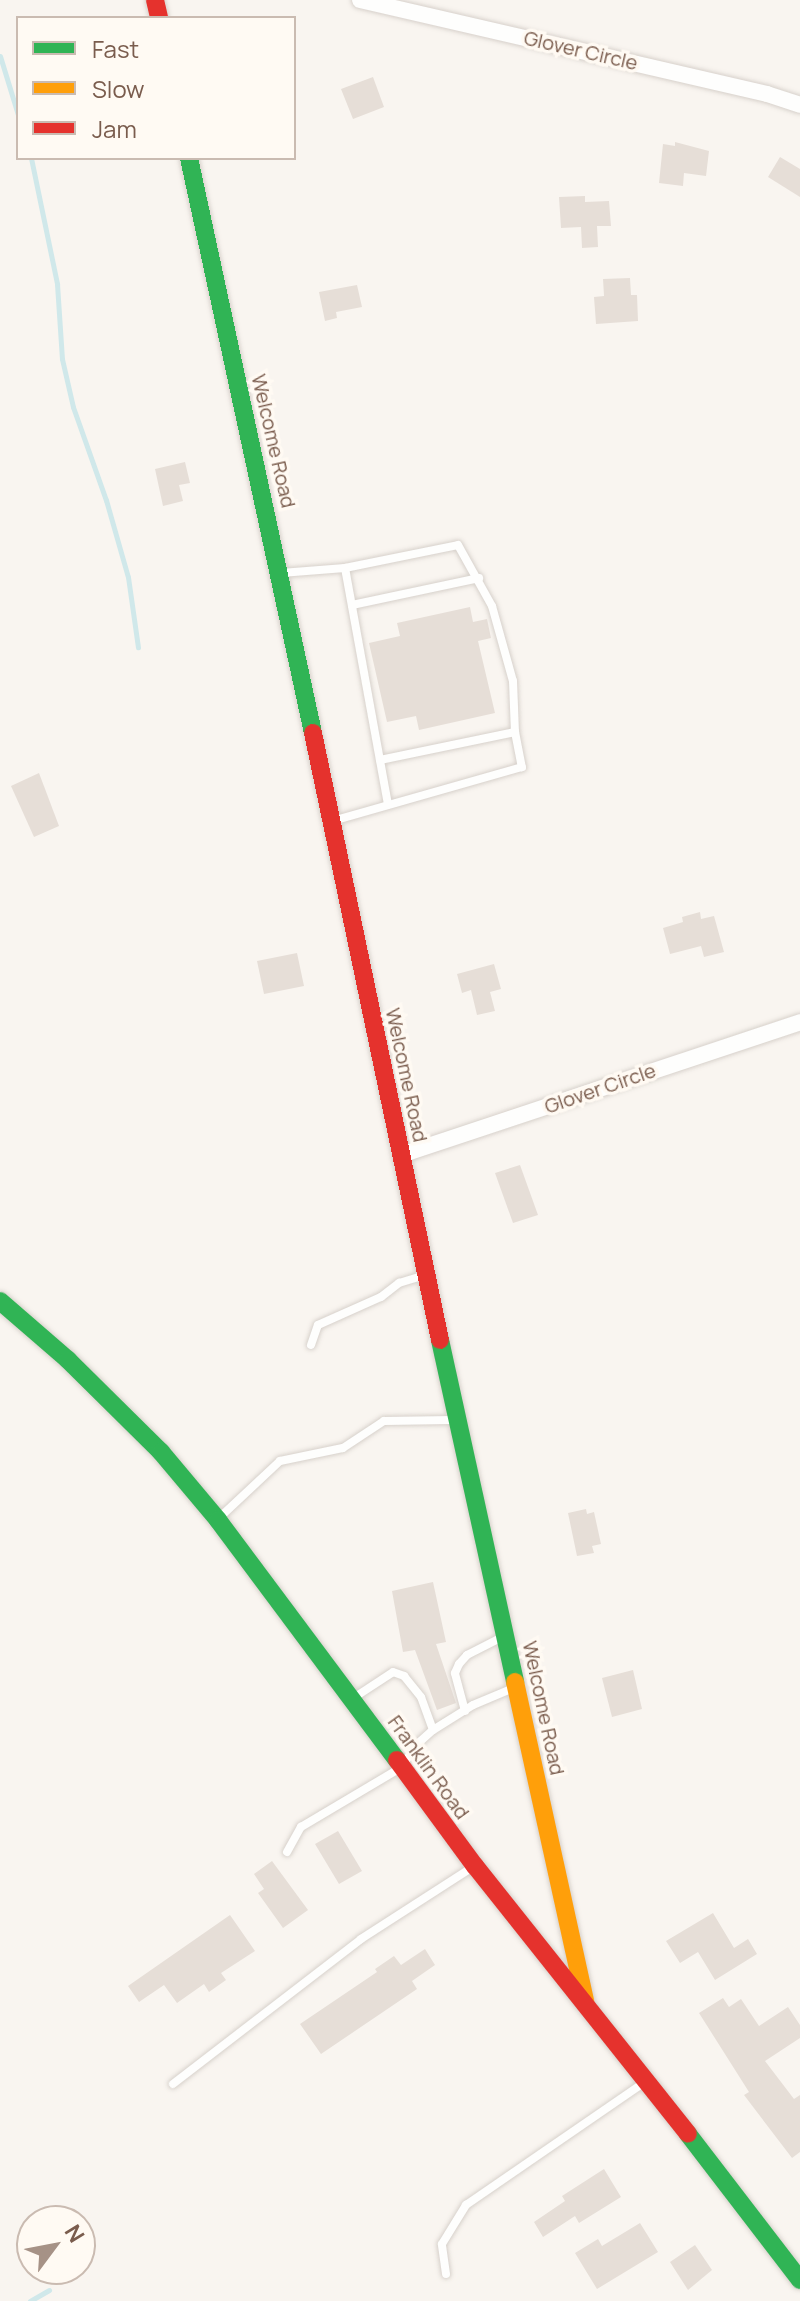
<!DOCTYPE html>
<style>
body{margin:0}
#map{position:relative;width:800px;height:2301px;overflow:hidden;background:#f9f5f0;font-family:Manrope,sans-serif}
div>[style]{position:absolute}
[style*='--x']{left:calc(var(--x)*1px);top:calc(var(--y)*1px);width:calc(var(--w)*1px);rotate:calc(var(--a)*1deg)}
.stream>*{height:5px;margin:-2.5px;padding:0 2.5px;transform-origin:2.5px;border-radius:2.5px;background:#d0e8ea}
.building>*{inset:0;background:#e6ded7}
.roads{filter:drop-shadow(0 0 2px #d7d1cb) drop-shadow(0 0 2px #d7d1cb)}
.lane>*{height:8px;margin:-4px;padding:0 4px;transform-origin:4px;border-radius:4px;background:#fefefd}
.street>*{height:16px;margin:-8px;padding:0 8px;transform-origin:8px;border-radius:8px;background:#fefefd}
.fast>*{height:18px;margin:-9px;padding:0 9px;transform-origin:9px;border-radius:9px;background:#30b455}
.slow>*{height:18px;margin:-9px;padding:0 9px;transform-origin:9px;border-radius:9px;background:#ff9f0a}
.jam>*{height:18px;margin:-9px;padding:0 9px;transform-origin:9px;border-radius:9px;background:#e5322d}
span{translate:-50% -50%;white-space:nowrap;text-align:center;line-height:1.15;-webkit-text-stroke:7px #fffaf3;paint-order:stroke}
.street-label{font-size:20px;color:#7a5c4d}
.legend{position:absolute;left:16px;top:16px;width:280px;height:144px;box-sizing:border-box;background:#fffaf3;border:2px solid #cabbb1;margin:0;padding:10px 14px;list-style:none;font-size:24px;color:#7a5c4d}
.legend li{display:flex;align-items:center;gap:16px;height:40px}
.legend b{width:40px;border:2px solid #cabbb1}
.north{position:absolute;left:16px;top:2205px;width:80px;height:80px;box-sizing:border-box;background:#fffaf3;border:2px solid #cabbb1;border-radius:50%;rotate:58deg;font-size:22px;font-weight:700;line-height:32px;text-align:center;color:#7a5c4d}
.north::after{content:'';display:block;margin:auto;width:28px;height:36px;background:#a69286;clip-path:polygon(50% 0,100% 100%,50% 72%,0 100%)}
</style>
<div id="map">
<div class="stream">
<div style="--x:0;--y:56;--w:62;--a:73"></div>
<div style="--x:31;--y:158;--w:129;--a:78.3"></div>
<div style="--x:57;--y:284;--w:75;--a:86.2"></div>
<div style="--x:62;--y:359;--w:49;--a:77.1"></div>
<div style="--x:73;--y:407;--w:99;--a:70.5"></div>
<div style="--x:106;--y:500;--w:80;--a:74.1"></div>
<div style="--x:128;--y:577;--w:71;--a:81.9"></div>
<div style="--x:30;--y:2301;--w:22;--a:-30"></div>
</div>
<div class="building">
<div style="clip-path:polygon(373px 77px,384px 107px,353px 119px,341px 89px)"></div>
<div style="clip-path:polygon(675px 142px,709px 151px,706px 176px,684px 173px,683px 186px,659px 183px,663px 144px,675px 146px)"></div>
<div style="clip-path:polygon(780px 157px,800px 169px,800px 197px,768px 177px)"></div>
<div style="clip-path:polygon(585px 196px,585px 202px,609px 201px,611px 226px,597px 226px,598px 247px,582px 248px,581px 227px,561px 228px,559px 197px)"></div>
<div style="clip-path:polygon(630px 278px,631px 295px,637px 295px,638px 321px,596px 324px,594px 297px,604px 296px,603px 279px)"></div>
<div style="clip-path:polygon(357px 285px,362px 307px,336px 312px,337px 318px,325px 321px,319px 292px)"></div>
<div style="clip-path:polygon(185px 462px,190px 483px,179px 485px,183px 501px,163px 506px,155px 469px)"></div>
<div style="clip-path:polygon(470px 607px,473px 622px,487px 619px,491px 638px,478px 641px,495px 713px,419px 730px,416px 716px,387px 722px,369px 643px,400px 636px,397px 623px)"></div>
<div style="clip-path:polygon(39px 773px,59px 826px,34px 837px,11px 786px)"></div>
<div style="clip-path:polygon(700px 912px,701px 919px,714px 916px,724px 952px,704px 957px,701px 946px,670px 954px,663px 928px,683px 922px,682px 917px)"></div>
<div style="clip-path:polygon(297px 953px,304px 986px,264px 994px,257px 961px)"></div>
<div style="clip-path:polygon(494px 964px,501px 989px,490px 992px,495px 1011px,477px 1015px,471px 990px,462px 993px,457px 974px)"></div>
<div style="clip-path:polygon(520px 1165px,538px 1215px,513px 1223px,495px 1173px)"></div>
<div style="clip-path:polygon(586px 1509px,587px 1514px,594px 1512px,601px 1544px,592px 1546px,594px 1553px,577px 1556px,568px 1513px)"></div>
<div style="clip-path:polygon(433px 1582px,446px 1642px,436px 1644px,456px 1703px,437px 1710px,415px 1650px,403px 1652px,392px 1591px)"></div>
<div style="clip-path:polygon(633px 1670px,642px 1709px,612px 1717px,602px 1678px)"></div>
<div style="clip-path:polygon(338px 1831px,362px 1871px,339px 1884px,315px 1844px)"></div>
<div style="clip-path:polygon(272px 1861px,308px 1910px,283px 1928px,258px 1893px,264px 1889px,254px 1874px)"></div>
<div style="clip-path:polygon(713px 1913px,734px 1948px,748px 1939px,757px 1954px,715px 1980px,698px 1952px,680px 1963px,666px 1941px)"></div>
<div style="clip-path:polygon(230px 1915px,255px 1951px,221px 1973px,226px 1980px,209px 1992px,204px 1984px,177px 2003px,164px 1985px,139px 2002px,128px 1986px)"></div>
<div style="clip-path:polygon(425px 1949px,435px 1965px,412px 1981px,417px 1989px,321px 2054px,300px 2024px,377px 1972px,375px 1969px,394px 1956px,401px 1965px)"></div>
<div style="clip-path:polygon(723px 1998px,729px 2007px,741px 1999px,759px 2026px,788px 2007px,800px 2025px,800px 2038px,765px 2061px,794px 2099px,800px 2095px,800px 2152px,792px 2158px,744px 2095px,749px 2092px,699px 2013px)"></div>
<div style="clip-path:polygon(604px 2169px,621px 2197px,579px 2223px,575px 2216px,543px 2237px,534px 2222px,565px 2201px,562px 2196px)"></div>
<div style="clip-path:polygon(640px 2223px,658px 2252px,597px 2289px,575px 2253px,598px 2239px,602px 2246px)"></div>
<div style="clip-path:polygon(695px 2245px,712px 2270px,688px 2290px,670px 2262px)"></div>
</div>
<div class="roads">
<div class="lane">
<div style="--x:345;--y:568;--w:240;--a:79.7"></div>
<div style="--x:281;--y:573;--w:64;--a:-4.5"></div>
<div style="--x:345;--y:568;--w:115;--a:-11.5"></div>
<div style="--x:458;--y:545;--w:70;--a:60.9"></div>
<div style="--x:492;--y:606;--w:78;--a:74.4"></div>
<div style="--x:513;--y:681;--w:51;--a:87.8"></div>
<div style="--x:515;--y:732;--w:36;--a:79"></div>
<div style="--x:522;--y:767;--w:193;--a:164.1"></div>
<div style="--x:352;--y:605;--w:130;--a:-12"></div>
<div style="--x:380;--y:760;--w:138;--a:-11.7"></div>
<div style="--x:311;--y:1345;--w:21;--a:-71"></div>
<div style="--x:318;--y:1325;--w:69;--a:-24"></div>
<div style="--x:381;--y:1297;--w:23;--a:-38"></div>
<div style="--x:399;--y:1283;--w:24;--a:-17"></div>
<div style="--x:218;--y:1519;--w:85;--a:-43.1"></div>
<div style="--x:280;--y:1461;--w:64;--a:-11.7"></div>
<div style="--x:343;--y:1448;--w:49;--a:-33.4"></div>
<div style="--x:384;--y:1421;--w:68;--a:-0.8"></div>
<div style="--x:355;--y:1697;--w:45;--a:-33.3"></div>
<div style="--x:393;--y:1672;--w:12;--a:20"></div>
<div style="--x:404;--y:1676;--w:27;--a:51"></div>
<div style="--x:421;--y:1697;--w:35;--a:70"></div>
<div style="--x:465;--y:1711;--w:39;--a:-105"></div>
<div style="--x:455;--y:1673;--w:10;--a:-66"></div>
<div style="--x:459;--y:1664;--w:12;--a:-48"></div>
<div style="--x:467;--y:1655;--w:38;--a:-27"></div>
<div style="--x:287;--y:1852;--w:29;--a:-61"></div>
<div style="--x:301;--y:1827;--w:117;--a:-30.7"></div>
<div style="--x:402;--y:1767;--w:25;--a:-58"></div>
<div style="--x:415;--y:1746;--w:24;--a:-42"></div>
<div style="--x:433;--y:1730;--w:47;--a:-32"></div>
<div style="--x:473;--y:1705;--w:41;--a:-22.8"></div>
<div style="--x:173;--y:2084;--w:237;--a:-37.6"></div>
<div style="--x:361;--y:1939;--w:131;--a:-32.8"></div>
<div style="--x:446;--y:2274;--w:30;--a:-98"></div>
<div style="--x:442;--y:2244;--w:46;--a:-58.4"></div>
<div style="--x:466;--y:2205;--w:217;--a:-34.5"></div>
</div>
<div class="street">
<div style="--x:360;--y:0;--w:418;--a:13"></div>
<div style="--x:767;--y:94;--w:35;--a:18"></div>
<div style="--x:401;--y:1155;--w:421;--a:-18.4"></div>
</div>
<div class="fast">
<div style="--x:189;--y:158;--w:588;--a:77.83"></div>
<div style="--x:0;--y:1301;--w:90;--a:40.9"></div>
<div style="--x:68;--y:1360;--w:131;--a:44.7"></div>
<div style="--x:161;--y:1452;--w:89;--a:50"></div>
<div style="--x:218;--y:1520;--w:299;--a:53.3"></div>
<div style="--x:440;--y:1340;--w:350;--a:77.6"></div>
<div style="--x:688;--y:2134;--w:184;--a:52.5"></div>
</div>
<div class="slow">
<div style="--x:515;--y:1682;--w:327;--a:77.6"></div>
</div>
<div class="jam">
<div style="--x:155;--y:0;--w:18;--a:77"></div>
<div style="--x:313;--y:733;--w:620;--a:78.18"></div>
<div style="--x:397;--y:1760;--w:132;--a:53.7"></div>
<div style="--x:475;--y:1866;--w:342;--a:51.5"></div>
</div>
</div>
<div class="street-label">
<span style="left:581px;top:50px;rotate:13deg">Glover Circle</span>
<span style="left:274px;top:441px;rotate:77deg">Welcome Road</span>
<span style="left:407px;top:1075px;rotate:78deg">Welcome Road</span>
<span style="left:600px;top:1088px;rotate:-19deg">Glover Circle</span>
<span style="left:544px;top:1708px;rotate:78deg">Welcome Road</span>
<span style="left:429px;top:1767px;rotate:54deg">Franklin Road</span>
</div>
<ul class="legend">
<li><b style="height:10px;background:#30b455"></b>Fast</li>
<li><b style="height:10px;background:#ff9f0a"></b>Slow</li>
<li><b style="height:10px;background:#e5322d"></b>Jam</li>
</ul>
<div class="north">N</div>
</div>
